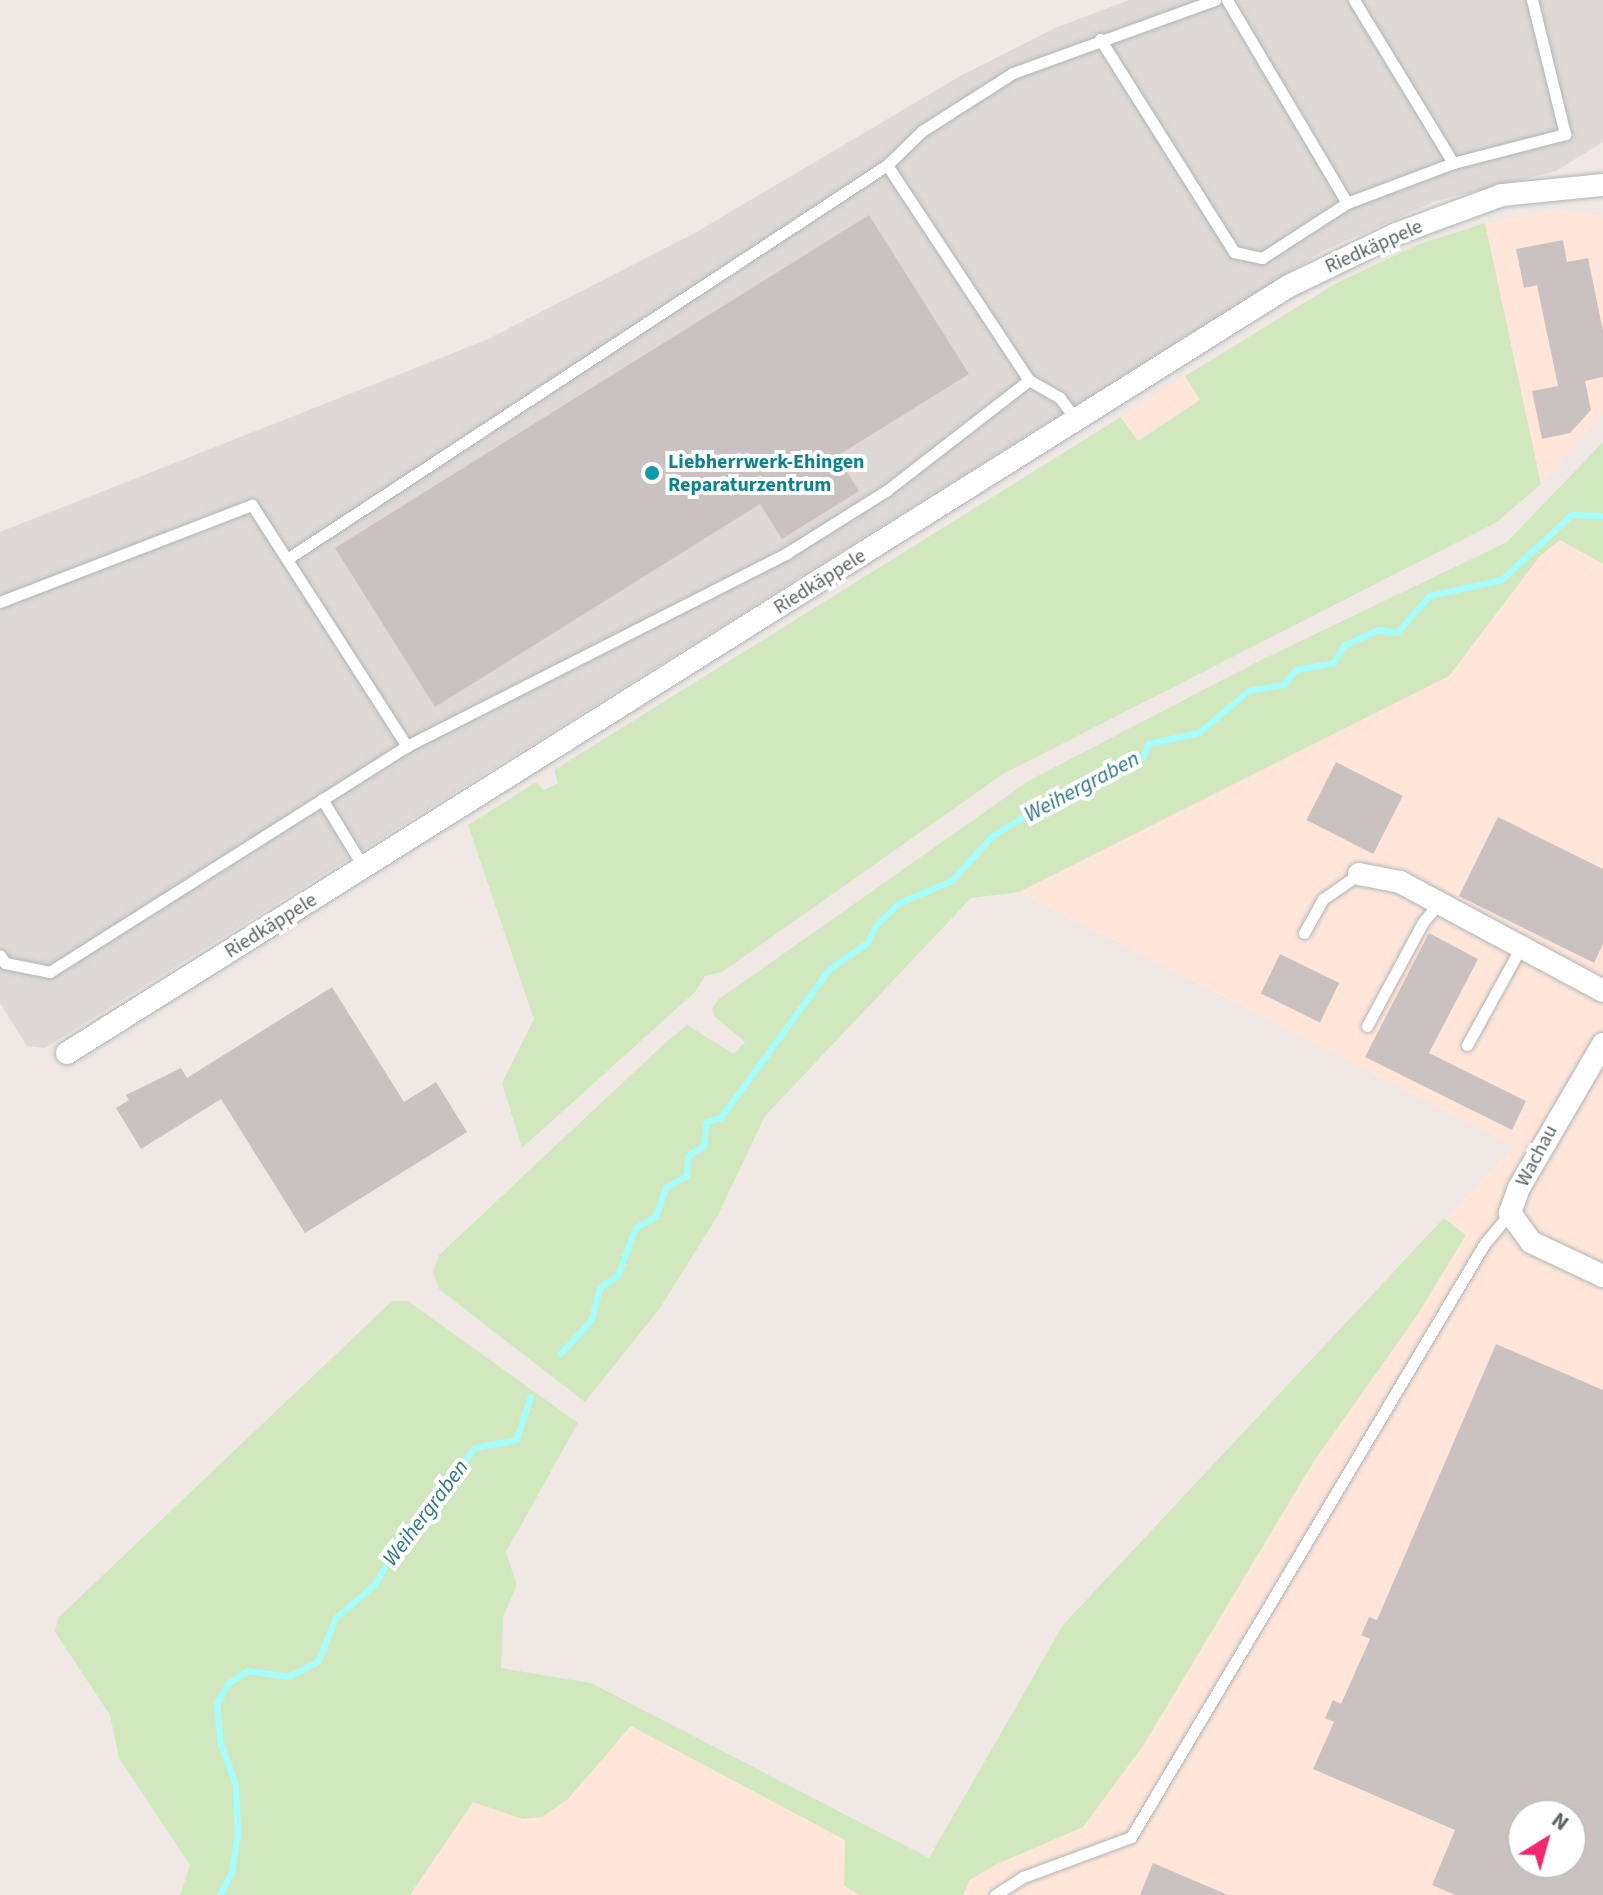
<!DOCTYPE html>
<html>
<head>
<meta charset="utf-8">
<style>
	body { margin:0 }
	#map { position:relative; width:1603px; height:1895px; overflow:hidden; background:#efe8e4; font-family:"Source Sans 3",sans-serif }
	div>[style] { position:absolute }
	.commercial>* { inset:0; background:#ffe6d9; transform-origin:0 0 }
	.industrial>* { inset:0; background:#ded9d6 }
	.green>* { inset:0; background:#d1e8bf }
	.stream>* { height:6px; margin:-3px; padding:0 3px; transform-origin:3px; border-radius:3px; background:#a4feff }
	.building>* { inset:0; background:#cac2c1; transform-origin:0 0 }
	.roads { filter:drop-shadow(0 0 2px #b0b6b7) drop-shadow(0 0 2px #b0b6b7) }
	.service>* { height:11px; margin:-5.5px; padding:0 5.5px; transform-origin:5.5px; border-radius:5.5px; background:#fff }
	.minor>* { height:22px; margin:-11px; padding:0 11px; transform-origin:11px; border-radius:11px; background:#fff }
	.dots>* { width:22px; height:22px; translate:-50% -50%; box-sizing:border-box; border:4px solid #fff; border-radius:50% }
	span { translate:-50% -50%; white-space:nowrap; text-align:center; line-height:1.15; -webkit-text-stroke:8px #fff; paint-order:stroke }
	.street-label { font-size:20px; color:#5c6465 }
	.culture-label { font-size:20px; color:#0d838f; font-weight:700 }
	.left { translate:0 -50%; text-align:left }
	.water-label { font-size:22px; color:#2d7980; font-style:italic }
	.north { position:absolute; left:1507px; top:1799px; width:80px; height:80px; box-sizing:border-box; background:#fff; border:2px solid #bec1c1; border-radius:50%; rotate:37deg; font-size:22px; font-weight:700; line-height:32px; text-align:center; color:#5c6465 }
	.north::after { content:''; display:block; margin:auto; width:28px; height:36px; background:#f3266e; clip-path:polygon(50% 0,100% 100%,50% 72%,0 100%) }
</style>
</head>
<body>
<div id="map">
	<div class="commercial">
		<div style="clip-path:polygon(1556px 209px,1603px 216px,1603px 412px,1541px 484px,1485px 223px)"></div>
		<div style="left:1185px;top:376px;width:28px;height:76px;rotate:58deg"></div>
		<div style="clip-path:polygon(evenodd,1560px 540px,1603px 564px,1603px 1895px,908px 1895px,1063px 1625px,1514px 1146px,1019px 892px,1449px 676px,1540px 556px,1560px 540px,1523px 1815px,1571px 1815px,1571px 1863px,1523px 1863px,1523px 1815px)"></div>
		<div style="clip-path:polygon(631px 1726px,845px 1840px,844px 1886px,860px 1895px,410px 1895px,473px 1802px,522px 1819px,568px 1799px)"></div>
	</div>
	<div class="industrial">
		<div style="clip-path:polygon(1129px 0,1603px 0,1603px 142px,1556px 171px,1436px 201px,1323px 251px,45px 1048px,27px 1046px,0 1003px,0 532px,486px 340px,693px 234px,962px 75px,1055px 28px)"></div>
	</div>
	<div class="green">
		<div style="clip-path:polygon(1485px 223px,1541px 484px,1497px 522px,1003px 774px,722px 972px,705px 976px,695px 992px,522px 1148px,502px 1083px,534px 1019px,468px 825px,536px 782px,544px 790px,558px 783px,554px 770px,1121px 417px,1138px 441px,1200px 400px,1185px 376px,1335px 284px,1417px 245px)"></div>
		<div style="clip-path:polygon(1603px 442px,1603px 564px,1560px 540px,1540px 556px,1449px 676px,1019px 892px,971px 898px,765px 1116px,717px 1217px,660px 1308px,585px 1402px,439px 1289px,433px 1272px,439px 1255px,665px 1043px,687px 1025px,734px 1054px,745px 1042px,715px 1017px,712px 1009px,719px 999px,1030px 780px,1261px 660px,1507px 542px)"></div>
		<div style="clip-path:polygon(1444px 1218px,1466px 1235px,1416px 1317px,1314px 1461px,1143px 1746px,1083px 1827px,995px 1865px,970px 1880px,963px 1895px,860px 1895px,844px 1886px,845px 1840px,631px 1726px,568px 1799px,542px 1817px,522px 1819px,473px 1802px,410px 1895px,180px 1895px,190px 1865px,119px 1758px,110px 1715px,55px 1632px,58px 1618px,392px 1301px,408px 1301px,578px 1423px,506px 1552px,517px 1585px,503px 1617px,501px 1668px,591px 1683px,929px 1858px,1063px 1625px)"></div>
	</div>
	<div class="stream">
		<div style="left:561px;top:1354px;width:46px;rotate:-47.6deg"></div>
		<div style="left:592px;top:1320px;width:33px;rotate:-76deg"></div>
		<div style="left:600px;top:1288px;width:22px;rotate:-34deg"></div>
		<div style="left:618px;top:1276px;width:51px;rotate:-69.4deg"></div>
		<div style="left:636px;top:1228px;width:23px;rotate:-29deg"></div>
		<div style="left:656px;top:1217px;width:31px;rotate:-71deg"></div>
		<div style="left:666px;top:1188px;width:24px;rotate:-30deg"></div>
		<div style="left:687px;top:1176px;width:20px;rotate:-87deg"></div>
		<div style="left:688px;top:1156px;width:19px;rotate:-32deg"></div>
		<div style="left:704px;top:1146px;width:24px;rotate:-83deg"></div>
		<div style="left:707px;top:1122px;width:15px;rotate:-16deg"></div>
		<div style="left:721px;top:1118px;width:185px;rotate:-53.8deg"></div>
		<div style="left:830px;top:969px;width:46px;rotate:-34.4deg"></div>
		<div style="left:868px;top:943px;width:19px;rotate:-65deg"></div>
		<div style="left:876px;top:926px;width:33px;rotate:-44deg"></div>
		<div style="left:900px;top:903px;width:56px;rotate:-22.9deg"></div>
		<div style="left:952px;top:881px;width:61px;rotate:-47.7deg"></div>
		<div style="left:993px;top:836px;width:89px;rotate:-31.2deg"></div>
		<div style="left:1069px;top:790px;width:52px;rotate:-19.1deg"></div>
		<div style="left:1118px;top:773px;width:13px;rotate:-67deg"></div>
		<div style="left:1123px;top:761px;width:21px;rotate:-11deg"></div>
		<div style="left:1144px;top:757px;width:14px;rotate:-69deg"></div>
		<div style="left:1149px;top:744px;width:51px;rotate:-12.4deg"></div>
		<div style="left:1199px;top:733px;width:65px;rotate:-40deg"></div>
		<div style="left:1249px;top:691px;width:36px;rotate:-10deg"></div>
		<div style="left:1284px;top:685px;width:19px;rotate:-51deg"></div>
		<div style="left:1296px;top:670px;width:39px;rotate:-10deg"></div>
		<div style="left:1334px;top:663px;width:20px;rotate:-60deg"></div>
		<div style="left:1344px;top:646px;width:38px;rotate:-25deg"></div>
		<div style="left:1378px;top:630px;width:19px;rotate:9deg"></div>
		<div style="left:1397px;top:633px;width:50px;rotate:-48.3deg"></div>
		<div style="left:1430px;top:596px;width:74px;rotate:-12.5deg"></div>
		<div style="left:1502px;top:580px;width:96px;rotate:-42.9deg"></div>
		<div style="left:1572px;top:515px;width:31px;rotate:2deg"></div>
		<div style="left:220px;top:1895px;width:25px;rotate:-61deg"></div>
		<div style="left:232px;top:1873px;width:39px;rotate:-81deg"></div>
		<div style="left:238px;top:1834px;width:49px;rotate:-92.3deg"></div>
		<div style="left:236px;top:1785px;width:44px;rotate:-110.1deg"></div>
		<div style="left:221px;top:1744px;width:39px;rotate:-96deg"></div>
		<div style="left:217px;top:1705px;width:24px;rotate:-62deg"></div>
		<div style="left:228px;top:1684px;width:24px;rotate:-33deg"></div>
		<div style="left:248px;top:1671px;width:41px;rotate:8.3deg"></div>
		<div style="left:289px;top:1677px;width:34px;rotate:-28deg"></div>
		<div style="left:319px;top:1661px;width:46px;rotate:-68.4deg"></div>
		<div style="left:336px;top:1618px;width:51px;rotate:-40.2deg"></div>
		<div style="left:375px;top:1585px;width:34px;rotate:-60deg"></div>
		<div style="left:392px;top:1555px;width:35px;rotate:-43deg"></div>
		<div style="left:418px;top:1531px;width:36px;rotate:-63deg"></div>
		<div style="left:434px;top:1499px;width:65px;rotate:-51.2deg"></div>
		<div style="left:475px;top:1448px;width:43px;rotate:-10.8deg"></div>
		<div style="left:517px;top:1440px;width:45px;rotate:-72deg"></div>
	</div>
	<div class="building">
		<div style="clip-path:polygon(869px 215px,969px 374px,837px 456px,859px 491px,782px 539px,760px 504px,435px 707px,335px 548px)"></div>
		<div style="clip-path:polygon(1563px 240px,1567px 262px,1588px 258px,1603px 331px,1603px 377px,1585px 381px,1591px 410px,1570px 433px,1542px 439px,1532px 391px,1558px 386px,1537px 285px,1524px 288px,1516px 249px)"></div>
		<div style="left:1336px;top:762px;width:75px;height:65px;rotate:27deg"></div>
		<div style="clip-path:polygon(1498px 817px,1603px 869px,1603px 944px,1594px 963px,1459px 896px)"></div>
		<div style="clip-path:polygon(1429px 933px,1478px 959px,1429px 1053px,1526px 1101px,1512px 1130px,1365px 1057px)"></div>
		<div style="left:1280px;top:954px;width:66px;height:44px;rotate:26deg"></div>
		<div style="clip-path:polygon(332px 987px,404px 1102px,436px 1082px,467px 1132px,305px 1233px,221px 1099px,141px 1149px,116px 1108px,129px 1100px,126px 1095px,181px 1068px,187px 1078px)"></div>
		<div style="clip-path:polygon(evenodd,1496px 1344px,1603px 1390px,1603px 1895px,1455px 1895px,1432px 1885px,1455px 1830px,1313px 1769px,1334px 1722px,1325px 1718px,1333px 1700px,1341px 1704px,1370px 1639px,1361px 1635px,1369px 1617px,1377px 1620px,1496px 1344px,1523px 1815px,1571px 1815px,1571px 1863px,1523px 1863px,1523px 1815px)"></div>
		<div style="clip-path:polygon(1153px 1863px,1228px 1895px,1140px 1895px)"></div>
	</div>
	<div class="roads">
		<div class="service">
			<div style="left:1227px;top:0;width:236px;rotate:59.4deg"></div>
			<div style="left:1354px;top:0;width:191px;rotate:58.7deg"></div>
			<div style="left:1100px;top:39px;width:252px;rotate:57.8deg"></div>
			<div style="left:1234px;top:252px;width:29px;rotate:12deg"></div>
			<div style="left:1262px;top:258px;width:101px;rotate:-32.9deg"></div>
			<div style="left:1347px;top:203px;width:113px;rotate:-20.7deg"></div>
			<div style="left:1453px;top:163px;width:116px;rotate:-14.5deg"></div>
			<div style="left:1565px;top:134px;width:138px;rotate:-103.8deg"></div>
			<div style="left:887px;top:165px;width:49px;rotate:-44.2deg"></div>
			<div style="left:922px;top:131px;width:108px;rotate:-32.5deg"></div>
			<div style="left:1013px;top:73px;width:215px;rotate:-19.9deg"></div>
			<div style="left:287px;top:559px;width:718px;rotate:-33.29deg"></div>
			<div style="left:887px;top:165px;width:258px;rotate:56.6deg"></div>
			<div style="left:0;top:602px;width:270px;rotate:-21.1deg"></div>
			<div style="left:252px;top:505px;width:287px;rotate:57.3deg"></div>
			<div style="left:407px;top:746px;width:423px;rotate:147.7deg"></div>
			<div style="left:50px;top:972px;width:46px;rotate:-168.7deg"></div>
			<div style="left:5px;top:963px;width:9px;rotate:-122deg"></div>
			<div style="left:407px;top:746px;width:426px;rotate:-26.9deg"></div>
			<div style="left:787px;top:553px;width:117px;rotate:-32.1deg"></div>
			<div style="left:886px;top:491px;width:181px;rotate:-37.8deg"></div>
			<div style="left:1029px;top:380px;width:36px;rotate:30deg"></div>
			<div style="left:1060px;top:398px;width:27px;rotate:54deg"></div>
			<div style="left:322px;top:799px;width:81px;rotate:58.7deg"></div>
			<div style="left:1304px;top:933px;width:39px;rotate:-61deg"></div>
			<div style="left:1323px;top:899px;width:44px;rotate:-34.8deg"></div>
			<div style="left:1367px;top:1026px;width:118px;rotate:-61.7deg"></div>
			<div style="left:1423px;top:922px;width:25px;rotate:-50deg"></div>
			<div style="left:1467px;top:1045px;width:112px;rotate:-61.1deg"></div>
			<div style="left:995px;top:1895px;width:33px;rotate:-33deg"></div>
			<div style="left:1023px;top:1877px;width:115px;rotate:-20.3deg"></div>
			<div style="left:1131px;top:1837px;width:691px;rotate:-59.21deg"></div>
			<div style="left:1485px;top:1243px;width:39px;rotate:-50deg"></div>
		</div>
		<div class="minor">
			<div style="left:1359px;top:874px;width:42px;rotate:11deg"></div>
			<div style="left:1400px;top:882px;width:230px;rotate:28.2deg"></div>
			<div style="left:1603px;top:1044px;width:167px;rotate:120.3deg"></div>
			<div style="left:1519px;top:1188px;width:27px;rotate:110deg"></div>
			<div style="left:1510px;top:1213px;width:36px;rotate:54deg"></div>
			<div style="left:1531px;top:1242px;width:80px;rotate:25.3deg"></div>
			<div style="left:67px;top:1053px;width:1441px;rotate:-32.12deg"></div>
			<div style="left:1287px;top:287px;width:121px;rotate:-25.9deg"></div>
			<div style="left:1396px;top:234px;width:113px;rotate:-20.2deg"></div>
			<div style="left:1502px;top:195px;width:101px;rotate:-5.7deg"></div>
		</div>
	</div>
	<div class="dots">
		<div style="left:652px;top:473px;background:#0f9aa8"></div>
	</div>
	<div class="street-label">
		<span style="left:1374px;top:247px;rotate:-24deg">Riedkäppele</span>
		<span style="left:820px;top:582px;rotate:-32deg">Riedkäppele</span>
		<span style="left:271px;top:926px;rotate:-32deg">Riedkäppele</span>
		<span style="left:1537px;top:1156px;rotate:-62deg">Wachau</span>
	</div>
	<div class="culture-label">
		<span class="left" style="left:668px;top:474px">Liebherrwerk-Ehingen<br>Reparaturzentrum</span>
	</div>
	<div class="water-label">
		<span style="left:1082px;top:787px;rotate:-28deg">Weihergraben</span>
		<span style="left:426px;top:1513px;rotate:-53deg">Weihergraben</span>
	</div>
	<div class="north">N</div>
</div>
</body>
</html>
